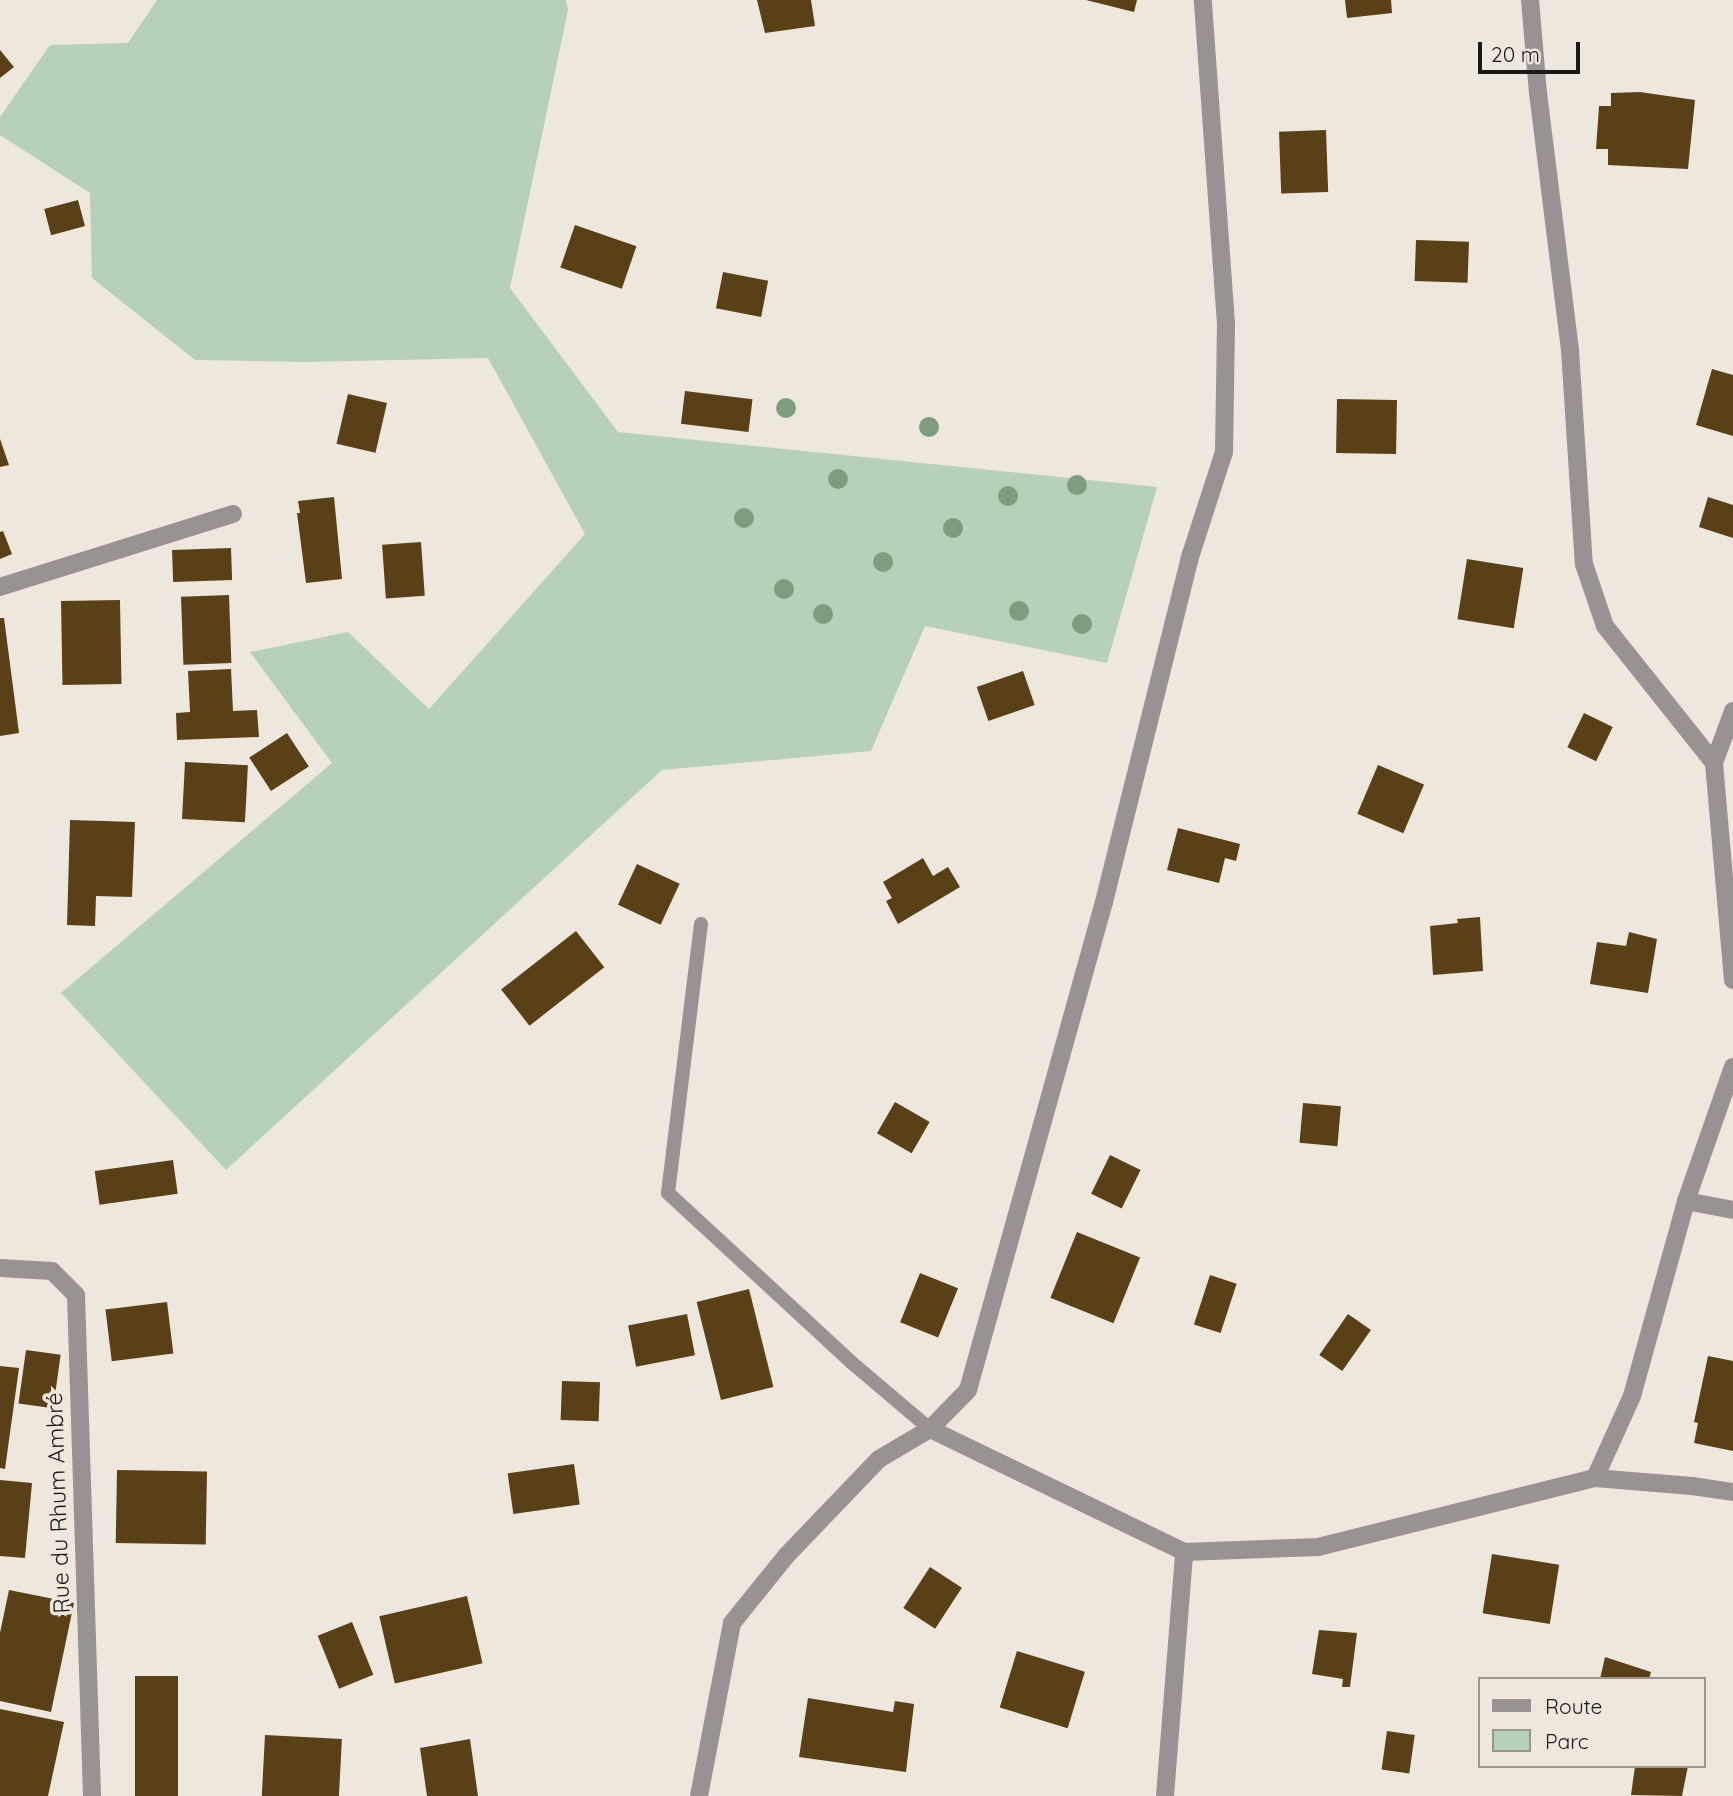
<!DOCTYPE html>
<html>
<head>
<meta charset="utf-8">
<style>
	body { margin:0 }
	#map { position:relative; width:1733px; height:1796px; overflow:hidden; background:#eee7dd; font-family:Quicksand,sans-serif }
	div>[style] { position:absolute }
	.green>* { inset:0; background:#b7d0ba }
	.building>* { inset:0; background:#594016; transform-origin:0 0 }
	.lane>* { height:14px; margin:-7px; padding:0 7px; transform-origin:7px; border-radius:7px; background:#989290 }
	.street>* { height:18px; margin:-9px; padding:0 9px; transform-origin:9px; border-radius:9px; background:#989290 }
	.trees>* { width:20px; height:20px; margin:-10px; border-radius:50%; background:#7e9c7e }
	span { translate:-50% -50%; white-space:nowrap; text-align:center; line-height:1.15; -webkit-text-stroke:7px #eee7dd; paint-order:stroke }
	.street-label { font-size:23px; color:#1b1915 }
	.legend { position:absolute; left:1478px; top:1677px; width:228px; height:91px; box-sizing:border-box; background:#eee7dd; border:2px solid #9a958d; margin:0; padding:9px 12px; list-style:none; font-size:21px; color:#1b1915 }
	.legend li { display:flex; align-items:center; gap:14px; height:35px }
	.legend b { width:35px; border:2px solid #9a958d }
	.scale { position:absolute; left:1478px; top:42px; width:102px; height:32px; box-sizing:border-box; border:4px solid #1b1915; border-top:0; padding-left:9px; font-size:21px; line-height:24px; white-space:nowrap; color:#1b1915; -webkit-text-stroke:5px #eee7dd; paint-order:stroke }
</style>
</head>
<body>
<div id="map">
	<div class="green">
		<div style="clip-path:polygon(157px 0,566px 0,568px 10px,510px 288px,618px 432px,1157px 487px,1107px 663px,925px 626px,871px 751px,662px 770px,226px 1170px,61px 993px,332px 763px,250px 652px,348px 632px,429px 709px,585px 534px,488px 358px,305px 362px,195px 360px,92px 278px,90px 193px,0 135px,0 117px,50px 45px,128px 43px)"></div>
	</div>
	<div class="building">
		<div style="clip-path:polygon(757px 0,811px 0,815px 26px,765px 33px)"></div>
		<div style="clip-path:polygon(1086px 0,1137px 0,1134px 12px)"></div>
		<div style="clip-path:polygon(1345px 0,1391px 0,1392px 13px,1347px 18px)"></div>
		<div style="clip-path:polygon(0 50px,14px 67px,0 78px)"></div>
		<div style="clip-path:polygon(1640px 92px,1695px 100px,1688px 169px,1608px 165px,1608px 149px,1596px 149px,1599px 106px,1611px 106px,1611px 93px)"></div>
		<div style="left:1326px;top:130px;width:62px;height:47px;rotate:88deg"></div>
		<div style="left:78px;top:200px;width:27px;height:35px;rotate:75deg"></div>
		<div style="left:575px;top:225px;width:65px;height:45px;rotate:19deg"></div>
		<div style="left:1416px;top:240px;width:53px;height:41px;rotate:2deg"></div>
		<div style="left:723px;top:272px;width:46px;height:37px;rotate:11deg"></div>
		<div style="clip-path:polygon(1712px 369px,1733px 375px,1733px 436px,1696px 425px)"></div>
		<div style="left:685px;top:391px;width:68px;height:33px;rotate:7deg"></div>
		<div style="left:348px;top:394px;width:40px;height:51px;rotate:13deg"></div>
		<div style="left:1337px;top:399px;width:60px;height:54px;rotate:1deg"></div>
		<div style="clip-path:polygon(0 439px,9px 465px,0 467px)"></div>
		<div style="clip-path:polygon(334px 497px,342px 579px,306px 583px,297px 513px,300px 513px,298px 501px)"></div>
		<div style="clip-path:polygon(1708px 497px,1733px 505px,1733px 538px,1699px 527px)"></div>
		<div style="clip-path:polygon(3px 531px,12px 554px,0 559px,0 532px)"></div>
		<div style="left:421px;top:542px;width:54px;height:39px;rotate:86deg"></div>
		<div style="left:231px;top:548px;width:32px;height:59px;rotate:88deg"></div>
		<div style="left:1467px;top:559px;width:57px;height:61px;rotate:9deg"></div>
		<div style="left:229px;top:595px;width:68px;height:48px;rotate:88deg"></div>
		<div style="left:120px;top:600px;width:84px;height:59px;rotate:89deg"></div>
		<div style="clip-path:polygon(0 618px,4px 618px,19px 733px,0 736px)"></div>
		<div style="clip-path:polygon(231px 669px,233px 711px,257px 710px,259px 737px,177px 740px,176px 713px,190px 712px,188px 671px)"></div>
		<div style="left:1023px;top:671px;width:36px;height:49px;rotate:71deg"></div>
		<div style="left:1584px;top:713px;width:32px;height:38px;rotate:26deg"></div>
		<div style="left:287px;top:733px;width:40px;height:45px;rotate:57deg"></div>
		<div style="left:185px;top:762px;width:63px;height:57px;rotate:3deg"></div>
		<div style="left:1378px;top:765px;width:50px;height:53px;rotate:23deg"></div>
		<div style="clip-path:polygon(70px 820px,135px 822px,132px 897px,96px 896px,95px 926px,67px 925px)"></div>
		<div style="clip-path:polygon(1178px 828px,1240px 844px,1236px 861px,1225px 858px,1219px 883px,1167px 870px)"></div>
		<div style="clip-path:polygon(923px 858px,933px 876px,948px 867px,960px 887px,898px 924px,886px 901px,892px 898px,883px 882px)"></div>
		<div style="left:637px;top:864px;width:47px;height:45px;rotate:25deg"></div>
		<div style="clip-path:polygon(1480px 917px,1483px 971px,1433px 975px,1430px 926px,1458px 923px,1457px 919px)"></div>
		<div style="left:576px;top:931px;width:46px;height:95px;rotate:52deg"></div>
		<div style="clip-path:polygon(1629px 932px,1657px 939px,1648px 993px,1590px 984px,1597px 942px,1626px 946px)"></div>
		<div style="left:895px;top:1102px;width:40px;height:36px;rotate:30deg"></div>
		<div style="left:1303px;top:1103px;width:38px;height:40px;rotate:5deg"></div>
		<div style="left:1110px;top:1155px;width:34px;height:43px;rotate:26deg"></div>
		<div style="left:173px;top:1160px;width:34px;height:79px;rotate:82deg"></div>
		<div style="left:1077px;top:1232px;width:68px;height:71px;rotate:22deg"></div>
		<div style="left:920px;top:1273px;width:41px;height:53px;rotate:22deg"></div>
		<div style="left:1210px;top:1275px;width:28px;height:52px;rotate:18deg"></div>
		<div style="left:749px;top:1289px;width:101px;height:54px;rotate:76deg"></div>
		<div style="left:167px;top:1302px;width:52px;height:62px;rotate:83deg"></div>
		<div style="left:687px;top:1314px;width:42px;height:60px;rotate:79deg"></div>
		<div style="left:1348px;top:1314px;width:28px;height:50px;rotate:35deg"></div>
		<div style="left:26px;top:1350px;width:35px;height:54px;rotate:8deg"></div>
		<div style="clip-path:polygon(1708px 1356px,1733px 1361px,1733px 1451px,1694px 1443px,1698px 1423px,1694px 1422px)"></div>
		<div style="clip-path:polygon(0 1366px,19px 1368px,5px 1469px,0 1468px)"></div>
		<div style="left:562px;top:1381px;width:38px;height:39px;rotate:2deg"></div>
		<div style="left:574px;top:1464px;width:41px;height:67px;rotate:82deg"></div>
		<div style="left:117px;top:1470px;width:90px;height:73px;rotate:1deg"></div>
		<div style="clip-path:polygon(0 1480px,32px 1483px,25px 1558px,0 1556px)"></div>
		<div style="left:1492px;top:1554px;width:68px;height:60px;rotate:9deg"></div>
		<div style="left:930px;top:1567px;width:38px;height:49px;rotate:33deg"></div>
		<div style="clip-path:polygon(9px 1590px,74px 1603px,51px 1712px,0 1701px,0 1633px)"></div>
		<div style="left:467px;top:1596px;width:69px;height:90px;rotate:77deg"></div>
		<div style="left:352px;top:1622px;width:57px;height:37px;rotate:68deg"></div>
		<div style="clip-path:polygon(1319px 1630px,1357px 1633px,1350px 1687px,1342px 1687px,1343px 1679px,1312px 1674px)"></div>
		<div style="left:1017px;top:1651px;width:71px;height:59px;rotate:17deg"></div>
		<div style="clip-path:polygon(1605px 1657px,1651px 1672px,1649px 1679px,1600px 1679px)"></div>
		<div style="left:178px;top:1676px;width:120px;height:43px;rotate:90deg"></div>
		<div style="clip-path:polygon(808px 1698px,893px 1712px,895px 1701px,914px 1704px,906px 1772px,799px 1757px)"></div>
		<div style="clip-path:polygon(0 1709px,64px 1722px,48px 1796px,0 1796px)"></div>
		<div style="left:1387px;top:1731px;width:28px;height:39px;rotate:8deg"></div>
		<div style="left:265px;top:1735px;width:77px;height:61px;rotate:3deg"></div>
		<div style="clip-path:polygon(470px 1739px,478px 1796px,427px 1796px,420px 1748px)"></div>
		<div style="clip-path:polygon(1635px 1766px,1688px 1766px,1682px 1796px,1631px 1795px)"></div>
	</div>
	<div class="lane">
		<div style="left:701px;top:924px;width:271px;rotate:97deg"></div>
		<div style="left:668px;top:1193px;width:249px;rotate:42.7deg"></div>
		<div style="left:851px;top:1362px;width:104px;rotate:40.3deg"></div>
	</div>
	<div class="street">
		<div style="left:1530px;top:0;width:93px;rotate:85.1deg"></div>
		<div style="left:1538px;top:93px;width:259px;rotate:82.9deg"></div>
		<div style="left:1570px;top:350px;width:214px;rotate:86.3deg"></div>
		<div style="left:1584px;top:564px;width:65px;rotate:71.3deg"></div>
		<div style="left:1605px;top:626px;width:175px;rotate:51.5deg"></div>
		<div style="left:0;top:587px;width:244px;rotate:-17.4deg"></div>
		<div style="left:1733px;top:711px;width:55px;rotate:110.1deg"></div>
		<div style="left:1714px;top:763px;width:218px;rotate:85deg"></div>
		<div style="left:1686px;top:1201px;width:48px;rotate:10.8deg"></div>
		<div style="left:0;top:1268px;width:52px;rotate:3.3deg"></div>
		<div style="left:52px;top:1271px;width:34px;rotate:45deg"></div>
		<div style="left:76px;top:1295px;width:501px;rotate:88.17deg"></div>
		<div style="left:930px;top:1429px;width:54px;rotate:-45.7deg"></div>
		<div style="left:968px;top:1390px;width:507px;rotate:-74.43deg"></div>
		<div style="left:1104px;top:902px;width:359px;rotate:-76deg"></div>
		<div style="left:1191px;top:554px;width:107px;rotate:-72.1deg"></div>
		<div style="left:1224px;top:452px;width:128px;rotate:-89.1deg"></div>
		<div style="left:1226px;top:324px;width:325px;rotate:-94.1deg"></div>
		<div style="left:1595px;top:1478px;width:90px;rotate:-65.7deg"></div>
		<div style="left:1632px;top:1396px;width:202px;rotate:-74.5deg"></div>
		<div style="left:1686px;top:1201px;width:142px;rotate:-70.7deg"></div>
		<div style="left:699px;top:1796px;width:176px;rotate:-79.2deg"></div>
		<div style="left:732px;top:1623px;width:86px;rotate:-51.1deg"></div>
		<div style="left:786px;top:1556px;width:134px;rotate:-46.2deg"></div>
		<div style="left:879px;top:1459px;width:59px;rotate:-30.5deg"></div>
		<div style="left:930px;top:1429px;width:282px;rotate:25.8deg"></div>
		<div style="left:1184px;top:1552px;width:134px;rotate:-2.1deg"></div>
		<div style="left:1318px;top:1547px;width:285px;rotate:-14deg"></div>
		<div style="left:1595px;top:1478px;width:97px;rotate:4.7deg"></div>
		<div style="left:1692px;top:1486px;width:41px;rotate:8.3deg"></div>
		<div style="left:1165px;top:1796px;width:245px;rotate:-85.5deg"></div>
	</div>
	<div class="trees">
		<div style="left:786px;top:408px"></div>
		<div style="left:929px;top:427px"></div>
		<div style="left:838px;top:479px"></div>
		<div style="left:1077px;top:485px"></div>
		<div style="left:1008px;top:496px"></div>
		<div style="left:744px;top:518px"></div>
		<div style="left:953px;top:528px"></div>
		<div style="left:883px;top:562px"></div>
		<div style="left:784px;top:589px"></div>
		<div style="left:1019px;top:611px"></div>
		<div style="left:823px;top:614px"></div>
		<div style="left:1082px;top:624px"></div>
	</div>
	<div class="street-label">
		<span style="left:58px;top:1503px;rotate:-92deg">Rue du Rhum Ambré</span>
	</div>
	<ul class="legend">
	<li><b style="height:9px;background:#989290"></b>Route</li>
	<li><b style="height:19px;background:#b7d0ba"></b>Parc</li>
	</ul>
	<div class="scale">20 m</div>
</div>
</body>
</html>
